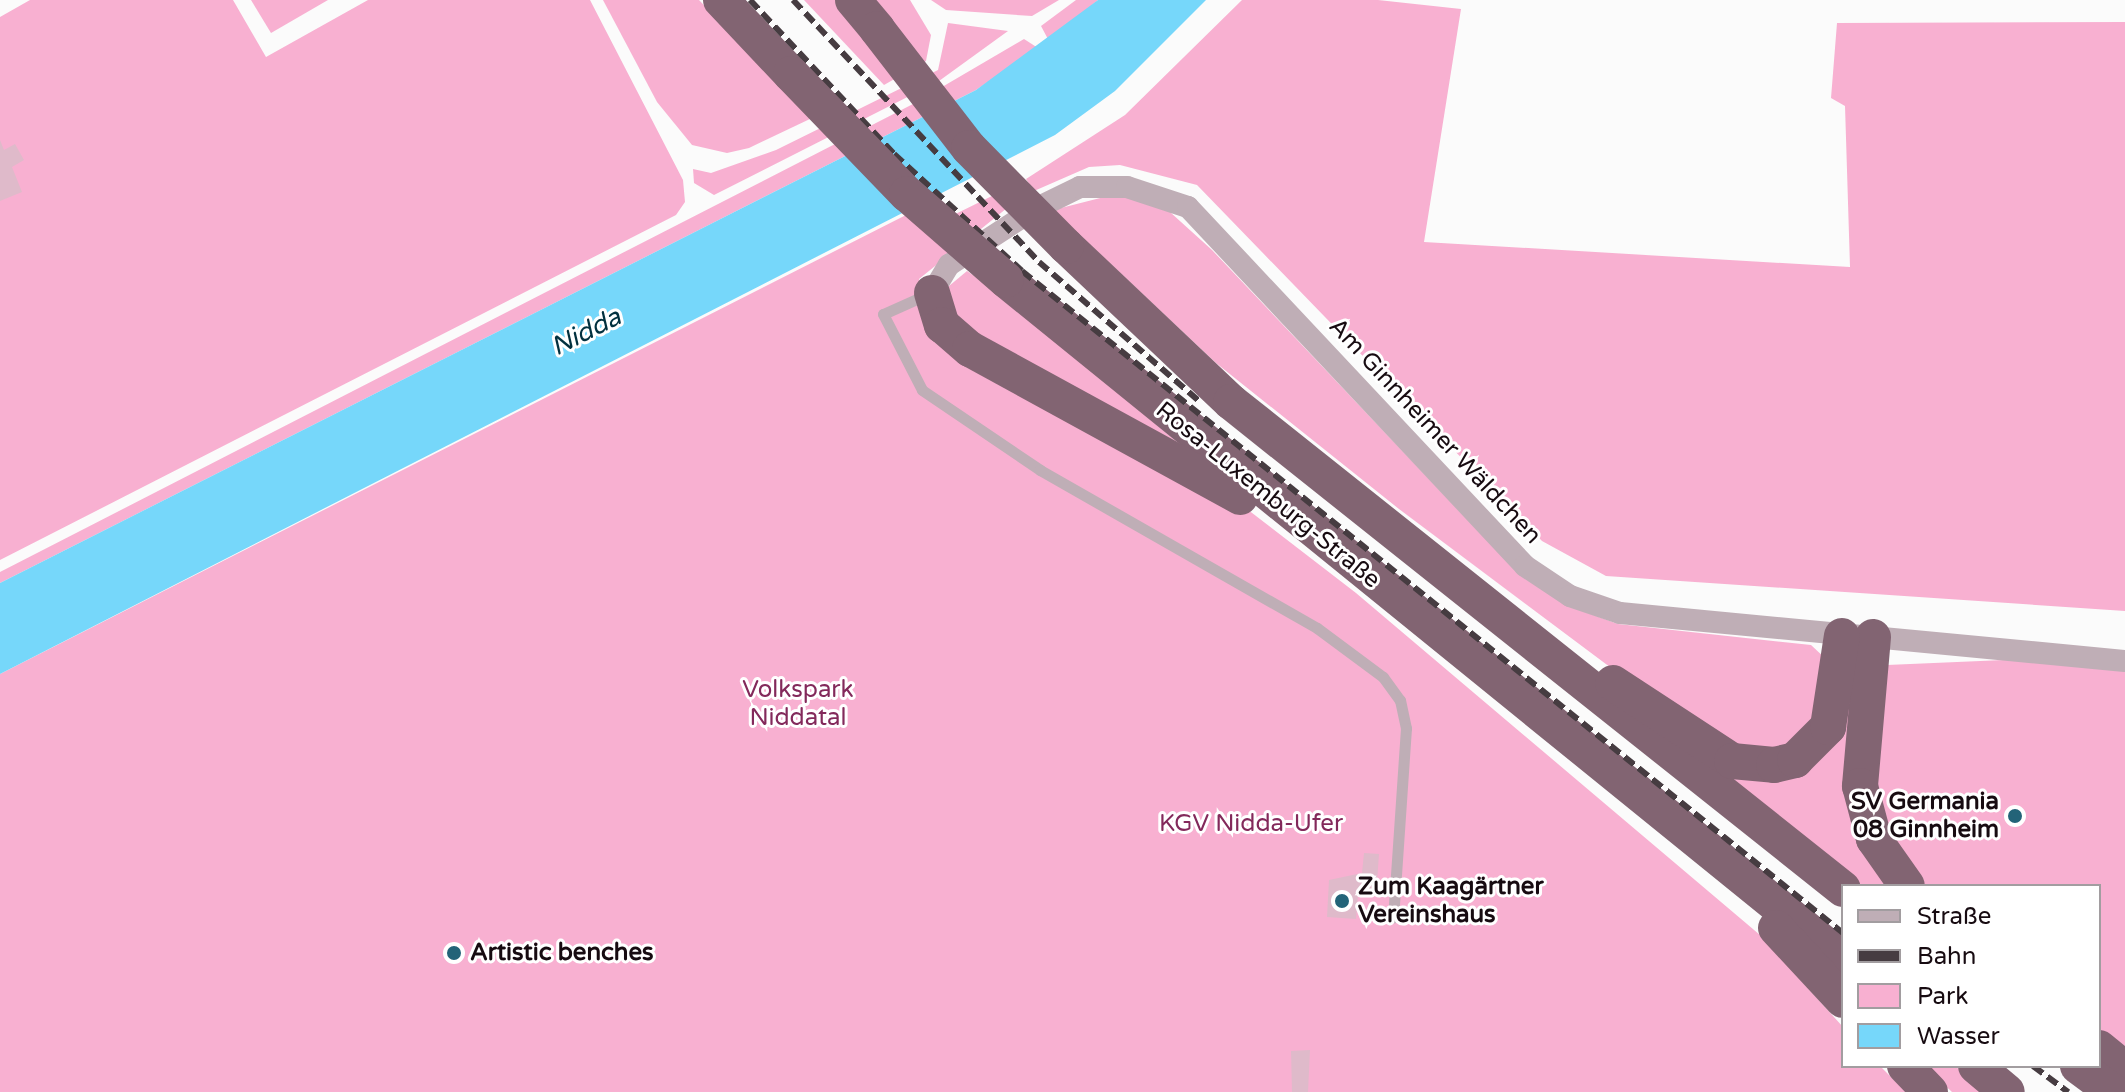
<!DOCTYPE html>
<html>
<head>
<meta charset="utf-8">
<style>
	body { margin:0 }
	#map { position:relative; width:2125px; height:1092px; overflow:hidden; background:#fbfbfb; font-family:"Varela Round",sans-serif }
	div>[style] { position:absolute }
	.green>* { inset:0; background:#f8b0d1 }
	.water>* { inset:0; background:#76d7fa }
	.building>* { inset:0; background:#dfbaca }
	.service>* { height:11px; margin:-5.5px; padding:0 5.5px; transform-origin:5.5px; border-radius:5.5px; background:#bfaeb6 }
	.minor>* { height:22px; margin:-11px; padding:0 11px; transform-origin:11px; border-radius:11px; background:#bfaeb6 }
	.trunk>* { height:36px; margin:-18px; padding:0 18px; transform-origin:18px; border-radius:18px; background:#826472 }
	.rail>* { height:6px; margin-top:-3px; transform-origin:0; background:repeating-linear-gradient(90deg,#463c41 0 12px,transparent 0 18px) }
	.trunk-bridge>* { height:36px; margin:-18px; padding:0 18px; transform-origin:18px; border-radius:18px; background:#826472 }
	.dots>* { width:22px; height:22px; translate:-50% -50%; box-sizing:border-box; border:4px solid #fff; border-radius:50% }
	span { translate:-50% -50%; white-space:nowrap; text-align:center; line-height:1.15; -webkit-text-stroke:6px #fff; paint-order:stroke }
	.street-label { font-size:24px; color:#170b11 }
	.park-label { font-size:24px; color:#83295b }
	.poi-label { font-size:24px; color:#170b11; font-weight:700 }
	.right { translate:-100% -50%; text-align:right }
	.left { translate:0 -50%; text-align:left }
	.water-label { font-size:26px; color:#02313f; font-style:italic }
	.legend { position:absolute; left:1841px; top:884px; width:260px; height:184px; box-sizing:border-box; background:#fff; border:2px solid #a29da0; margin:0; padding:10px 14px; list-style:none; font-size:24px; color:#170b11 }
	.legend li { display:flex; align-items:center; gap:16px; height:40px }
	.legend b { width:40px; border:2px solid #a29da0 }
</style>
</head>
<body>
<div id="map">
	<div class="green">
		<div style="clip-path:polygon(30px 0,233px 0,266px 57px,368px 0,590px 0,683px 180px,685px 202px,676px 215px,0 560px,0 17px)"></div>
		<div style="clip-path:polygon(251px 0,328px 0,271px 33px)"></div>
		<div style="clip-path:polygon(603px 0,699px 0,812px 118px,749px 148px,727px 153px,692px 145px,657px 102px)"></div>
		<div style="clip-path:polygon(804px 0,910px 0,931px 35px,926px 61px,884px 85px)"></div>
		<div style="clip-path:polygon(931px 0,1059px 0,1032px 16px,946px 10px)"></div>
		<div style="clip-path:polygon(1076px 0,1098px 0,1049px 41px,1041px 26px)"></div>
		<div style="clip-path:polygon(1242px 0,1378px 0,1461px 9px,1424px 242px,1850px 267px,1845px 106px,1831px 98px,1837px 23px,2125px 22px,2125px 611px,1606px 576px,1542px 541px,1197px 185px,1120px 165px,1089px 167px,1034px 191px,1026px 179px,1125px 115px)"></div>
		<div style="clip-path:polygon(948px 23px,1008px 31px,939px 81px,714px 195px,694px 183px,693px 169px,711px 173px,776px 150px,938px 70px)"></div>
		<div style="clip-path:polygon(1024px 39px,1038px 48px,976px 90px,0 583px,0 572px,913px 104px)"></div>
		<div style="clip-path:polygon(1116px 194px,1160px 203px,1212px 250px,1518px 573px,1566px 605px,1618px 624px,1811px 645px,1826px 659px,1809px 739px,1754px 758px,1666px 709px,1399px 509px,1216px 363px,1053px 210px)"></div>
		<div style="clip-path:polygon(994px 195px,1007px 208px,919px 279px,925px 313px,1243px 506px,1356px 593px,1760px 935px,1843px 1027px,1843px 1066px,1880px 1066px,1906px 1092px,0 1092px,0 674px,908px 214px,923px 230px)"></div>
		<div style="clip-path:polygon(967px 271px,1000px 294px,1194px 456px,952px 328px,943px 291px)"></div>
		<div style="clip-path:polygon(2027px 659px,2125px 668px,2125px 1061px,2099px 1039px,2099px 886px,1919px 886px,1871px 811px,1887px 665px)"></div>
		<div style="clip-path:polygon(1858px 692px,1900px 886px,1863px 886px,1636px 713px,1753px 773px)"></div>
		<div style="clip-path:polygon(1924px 1066px,1955px 1066px,1987px 1092px,1952px 1092px)"></div>
	</div>
	<div class="water">
		<div style="clip-path:polygon(1098px 0,1206px 0,1115px 91px,1055px 135px,0 674px,0 583px,976px 90px)"></div>
	</div>
	<div class="building">
		<div style="clip-path:polygon(0 140px,4px 150px,15px 144px,24px 160px,12px 167px,22px 192px,0 201px)"></div>
		<div style="clip-path:polygon(1364px 853px,1379px 854px,1376px 896px,1358px 895px,1356px 919px,1327px 917px,1329px 880px,1362px 873px)"></div>
		<div style="clip-path:polygon(1310px 1050px,1308px 1092px,1292px 1092px,1291px 1051px)"></div>
	</div>
	<div class="service">
		<div style="left:928px;top:294px;width:49px;rotate:156deg"></div>
		<div style="left:883px;top:314px;width:85px;rotate:62.8deg"></div>
		<div style="left:922px;top:390px;width:143px;rotate:34.1deg"></div>
		<div style="left:1040px;top:470px;width:319px;rotate:29.7deg"></div>
		<div style="left:1317px;top:628px;width:82px;rotate:36.6deg"></div>
		<div style="left:1383px;top:677px;width:29px;rotate:54deg"></div>
		<div style="left:1400px;top:700px;width:29px;rotate:78deg"></div>
		<div style="left:1406px;top:728px;width:190px;rotate:93.9deg"></div>
	</div>
	<div class="minor">
		<div style="left:932px;top:293px;width:33px;rotate:-59deg"></div>
		<div style="left:949px;top:265px;width:100px;rotate:-33.2deg"></div>
		<div style="left:1033px;top:210px;width:52px;rotate:-26.1deg"></div>
		<div style="left:1080px;top:187px;width:47px"></div>
		<div style="left:1127px;top:187px;width:64px;rotate:18.2deg"></div>
		<div style="left:1188px;top:207px;width:492px;rotate:46.8deg"></div>
		<div style="left:1525px;top:566px;width:54px;rotate:33.7deg"></div>
		<div style="left:1570px;top:596px;width:53px;rotate:18.8deg"></div>
		<div style="left:1620px;top:613px;width:507px;rotate:5.43deg"></div>
	</div>
	<div class="trunk">
		<div style="left:721px;top:0;width:102px;rotate:46.6deg"></div>
		<div style="left:853px;top:0;width:38px;rotate:50deg"></div>
		<div style="left:1066px;top:246px;width:227px;rotate:43.4deg"></div>
		<div style="left:1231px;top:402px;width:782px;rotate:38.51deg"></div>
		<div style="left:1006px;top:280px;width:1078px;rotate:39.05deg"></div>
		<div style="left:932px;top:293px;width:34px;rotate:73deg"></div>
		<div style="left:942px;top:325px;width:37px;rotate:41deg"></div>
		<div style="left:970px;top:349px;width:308px;rotate:28.7deg"></div>
		<div style="left:1873px;top:637px;width:150px;rotate:95deg"></div>
		<div style="left:1860px;top:786px;width:55px;rotate:75.2deg"></div>
		<div style="left:1874px;top:839px;width:57px;rotate:54.9deg"></div>
		<div style="left:1613px;top:683px;width:142px;rotate:33.2deg"></div>
		<div style="left:1732px;top:761px;width:42px;rotate:5.4deg"></div>
		<div style="left:1774px;top:765px;width:22px;rotate:-13deg"></div>
		<div style="left:1795px;top:760px;width:47px;rotate:-45deg"></div>
		<div style="left:1828px;top:727px;width:92px;rotate:-81.3deg"></div>
		<div style="left:1776px;top:928px;width:98px;rotate:47.1deg"></div>
		<div style="left:2099px;top:1048px;width:33px;rotate:39deg"></div>
		<div style="left:1905px;top:1066px;width:36px;rotate:46deg"></div>
		<div style="left:1976px;top:1066px;width:40px;rotate:40deg"></div>
		<div style="left:2078px;top:1066px;width:44px;rotate:36.6deg"></div>
	</div>
	<div class="rail">
		<div style="left:750px;top:0;width:211px;rotate:46.9deg"></div>
		<div style="left:894px;top:154px;width:173px;rotate:42.4deg"></div>
		<div style="left:1022px;top:271px;width:1055px;rotate:38.88deg"></div>
		<div style="left:793px;top:0;width:359px;rotate:46.8deg"></div>
		<div style="left:1039px;top:262px;width:212px;rotate:41deg"></div>
		<div style="left:2033px;top:1066px;width:44px;rotate:36.6deg"></div>
	</div>
	<div class="trunk-bridge">
		<div style="left:877px;top:29px;width:150px;rotate:52.3deg"></div>
		<div style="left:969px;top:148px;width:138px;rotate:45.3deg"></div>
		<div style="left:791px;top:74px;width:167px;rotate:46deg"></div>
		<div style="left:907px;top:194px;width:131px;rotate:41deg"></div>
	</div>
	<div class="dots">
		<div style="left:2015px;top:816px;background:#236378"></div>
		<div style="left:1342px;top:901px;background:#236378"></div>
		<div style="left:454px;top:953px;background:#236378"></div>
	</div>
	<div class="street-label">
		<span style="left:1435px;top:431px;rotate:47deg">Am Ginnheimer Wäldchen</span>
		<span style="left:1268px;top:495px;rotate:39deg">Rosa-Luxemburg-Straße</span>
	</div>
	<div class="park-label">
		<span style="left:798px;top:704px">Volkspark<br>Niddatal</span>
		<span style="left:1251px;top:824px">KGV Nidda-Ufer</span>
	</div>
	<div class="poi-label">
		<span class="right" style="left:1999px;top:816px">SV Germania<br>08 Ginnheim</span>
		<span class="left" style="left:1358px;top:901px">Zum Kaagärtner<br>Vereinshaus</span>
		<span class="left" style="left:470px;top:953px">Artistic benches</span>
	</div>
	<div class="water-label">
		<span style="left:586px;top:332px;rotate:-27deg">Nidda</span>
	</div>
	<ul class="legend">
	<li><b style="height:10px;background:#bfaeb6"></b>Straße</li>
	<li><b style="height:10px;background:#463c41"></b>Bahn</li>
	<li><b style="height:22px;background:#f8b0d1"></b>Park</li>
	<li><b style="height:22px;background:#76d7fa"></b>Wasser</li>
	</ul>
</div>
</body>
</html>
